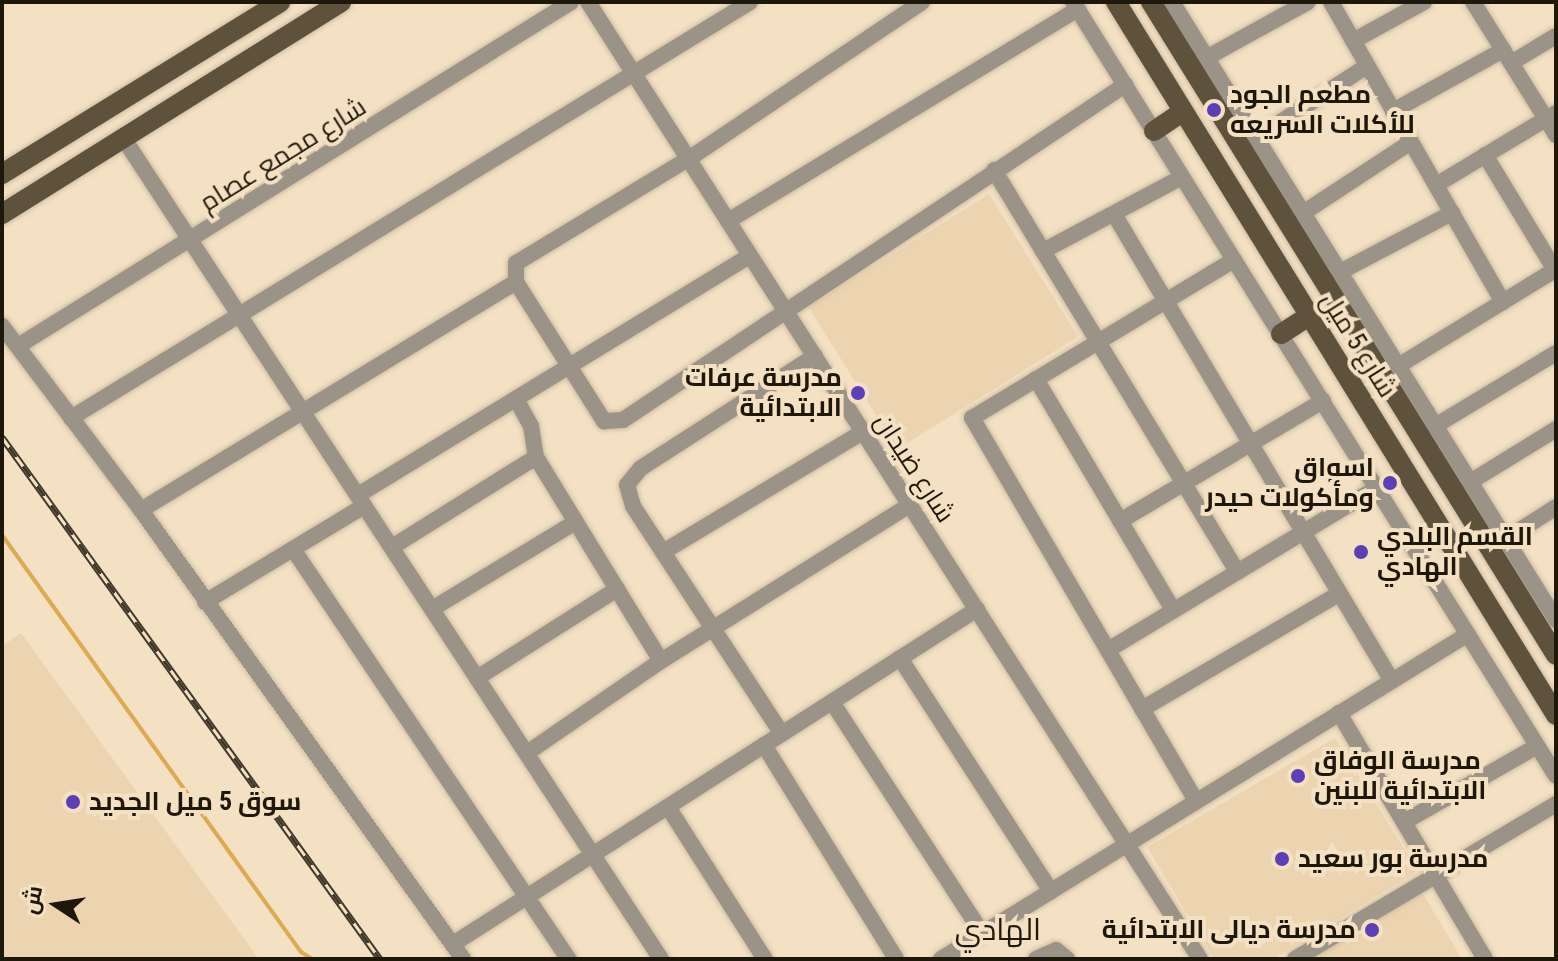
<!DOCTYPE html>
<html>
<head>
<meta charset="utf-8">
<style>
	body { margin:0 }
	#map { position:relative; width:1558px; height:961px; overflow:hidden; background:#f4e0c3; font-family:"Roboto Condensed",Cairo,sans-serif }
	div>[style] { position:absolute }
	.built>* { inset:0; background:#ecd4b1; transform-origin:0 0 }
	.stream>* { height:4px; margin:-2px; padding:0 2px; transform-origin:2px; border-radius:2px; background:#ddaa51 }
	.roads { filter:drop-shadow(0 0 2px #cdbca2) drop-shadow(0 0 2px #cdbca2) }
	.minor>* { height:16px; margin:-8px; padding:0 8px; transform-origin:8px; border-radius:8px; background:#9b9387 }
	.major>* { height:20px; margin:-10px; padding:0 10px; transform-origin:10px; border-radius:10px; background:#5f523c }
	.rail>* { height:7px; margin-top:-3.5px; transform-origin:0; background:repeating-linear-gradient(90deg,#f4e0c3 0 12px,#40382a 0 24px); box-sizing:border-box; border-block:2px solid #40382a }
	.dots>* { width:22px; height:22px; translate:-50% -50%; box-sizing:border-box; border:4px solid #f4e0c3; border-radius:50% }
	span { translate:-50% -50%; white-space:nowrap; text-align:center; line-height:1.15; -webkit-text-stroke:8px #f4e0c3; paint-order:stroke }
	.poi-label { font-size:26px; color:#1d170c; font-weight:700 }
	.left { translate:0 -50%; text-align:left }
	.right { translate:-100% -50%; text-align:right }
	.street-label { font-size:26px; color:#1d170c }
	.quarter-label { font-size:30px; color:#1d170c }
	.frame { position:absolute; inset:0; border:4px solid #1d170c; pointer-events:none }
	.north { position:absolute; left:16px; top:865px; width:80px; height:80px; -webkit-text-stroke:6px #f4e0c3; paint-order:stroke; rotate:282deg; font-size:22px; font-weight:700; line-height:32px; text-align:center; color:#1d170c }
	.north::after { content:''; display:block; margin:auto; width:28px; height:36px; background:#1d170c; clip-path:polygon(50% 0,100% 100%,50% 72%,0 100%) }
</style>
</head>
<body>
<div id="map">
	<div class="built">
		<div style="left:989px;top:194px;width:168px;height:213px;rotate:58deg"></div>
		<div style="clip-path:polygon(21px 633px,259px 959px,2px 959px,2px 646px)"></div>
		<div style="clip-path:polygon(1335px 738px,1418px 871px,1273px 959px,1214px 959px,1147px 847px)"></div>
		<div style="clip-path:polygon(1422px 892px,1462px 959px,1311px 959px)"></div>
	</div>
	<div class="stream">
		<div style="left:2px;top:535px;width:513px;rotate:54.36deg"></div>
		<div style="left:301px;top:952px;width:13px;rotate:32deg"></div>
	</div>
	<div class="roads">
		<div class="minor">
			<div style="left:588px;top:2px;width:1136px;rotate:57.4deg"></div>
			<div style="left:922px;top:2px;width:282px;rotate:146.1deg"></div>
			<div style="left:688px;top:159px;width:201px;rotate:148.8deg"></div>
			<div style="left:516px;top:263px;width:19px;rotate:90deg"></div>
			<div style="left:516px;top:282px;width:165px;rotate:57.7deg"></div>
			<div style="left:604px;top:421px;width:19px;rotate:-3deg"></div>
			<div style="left:623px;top:420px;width:604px;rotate:-33.72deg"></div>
			<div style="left:1073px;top:2px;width:912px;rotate:58.03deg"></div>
			<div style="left:1172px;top:2px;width:728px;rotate:58.14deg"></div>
			<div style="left:1331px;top:2px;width:346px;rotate:60.2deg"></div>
			<div style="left:1473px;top:2px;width:157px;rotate:58deg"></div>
			<div style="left:1353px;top:41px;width:81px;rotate:-28.8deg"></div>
			<div style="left:1206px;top:58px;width:116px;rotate:-28.8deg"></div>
			<div style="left:1511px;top:63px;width:52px;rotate:-31deg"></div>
			<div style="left:1393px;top:111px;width:126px;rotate:-29deg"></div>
			<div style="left:1256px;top:138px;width:132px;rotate:-33deg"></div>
			<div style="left:124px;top:139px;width:980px;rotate:56.78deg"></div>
			<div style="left:1485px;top:155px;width:135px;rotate:58.7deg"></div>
			<div style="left:994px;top:170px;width:470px;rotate:58.8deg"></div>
			<div style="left:1436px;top:185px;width:140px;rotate:-31deg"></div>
			<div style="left:1303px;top:213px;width:129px;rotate:-33.3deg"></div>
			<div style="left:1114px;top:214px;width:543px;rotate:59.24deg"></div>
			<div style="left:728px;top:221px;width:409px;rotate:-31.2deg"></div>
			<div style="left:1043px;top:251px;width:157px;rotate:-28deg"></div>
			<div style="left:1340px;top:272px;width:127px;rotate:-27.8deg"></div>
			<div style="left:2px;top:326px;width:231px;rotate:52.9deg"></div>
			<div style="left:141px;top:510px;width:553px;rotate:54.35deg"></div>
			<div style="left:18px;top:346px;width:651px;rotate:-31.88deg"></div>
			<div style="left:1398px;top:366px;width:185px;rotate:-31.5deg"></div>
			<div style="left:1036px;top:379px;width:269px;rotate:59.3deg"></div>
			<div style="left:516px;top:399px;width:31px;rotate:61deg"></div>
			<div style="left:531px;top:426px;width:31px;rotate:81deg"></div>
			<div style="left:536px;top:457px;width:239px;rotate:58.5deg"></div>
			<div style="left:71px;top:418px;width:796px;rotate:-31.49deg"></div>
			<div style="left:1435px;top:426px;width:141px;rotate:-31.1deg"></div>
			<div style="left:1470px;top:482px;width:101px;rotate:-31.6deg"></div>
			<div style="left:358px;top:495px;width:459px;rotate:-31.4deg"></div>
			<div style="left:141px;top:510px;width:439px;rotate:-31.3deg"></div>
			<div style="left:1120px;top:521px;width:236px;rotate:-30.6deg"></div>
			<div style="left:1506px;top:539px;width:59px;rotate:-32.6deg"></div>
			<div style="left:392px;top:547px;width:170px;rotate:-32deg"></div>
			<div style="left:293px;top:549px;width:494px;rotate:56.1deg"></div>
			<div style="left:663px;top:552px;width:233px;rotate:-31deg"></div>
			<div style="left:205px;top:602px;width:186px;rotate:-31.1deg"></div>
			<div style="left:432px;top:609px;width:166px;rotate:-31.2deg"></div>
			<div style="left:1108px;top:650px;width:314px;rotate:-31.1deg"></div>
			<div style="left:900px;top:658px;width:278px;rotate:57.1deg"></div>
			<div style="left:477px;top:678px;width:166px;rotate:-32.4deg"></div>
			<div style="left:832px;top:702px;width:275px;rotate:57deg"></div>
			<div style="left:1142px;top:709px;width:228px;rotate:-30.3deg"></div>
			<div style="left:1339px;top:713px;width:286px;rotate:59.3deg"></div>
			<div style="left:782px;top:734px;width:272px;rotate:-123.2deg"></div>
			<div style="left:633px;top:506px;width:22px;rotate:-106deg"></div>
			<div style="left:627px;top:485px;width:22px;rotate:-51deg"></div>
			<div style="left:641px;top:468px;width:207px;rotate:-32.8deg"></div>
			<div style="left:764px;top:745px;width:251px;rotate:58.3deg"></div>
			<div style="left:527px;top:753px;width:163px;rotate:-34.5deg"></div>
			<div style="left:661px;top:661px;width:294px;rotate:-32.1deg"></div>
			<div style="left:1196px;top:801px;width:444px;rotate:-120.3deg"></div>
			<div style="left:972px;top:418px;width:306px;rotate:-31.1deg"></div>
			<div style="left:668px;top:807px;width:180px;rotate:57.5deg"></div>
			<div style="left:1404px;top:822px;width:153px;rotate:-29.7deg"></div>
			<div style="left:453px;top:944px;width:622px;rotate:-32.59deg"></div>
			<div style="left:941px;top:959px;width:619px;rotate:-31.66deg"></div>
			<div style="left:1036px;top:959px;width:22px;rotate:-24deg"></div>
			<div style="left:1056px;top:950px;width:14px;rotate:39deg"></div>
			<div style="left:1295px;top:959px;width:304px;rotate:-30.7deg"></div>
		</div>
		<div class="major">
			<div style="left:1116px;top:2px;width:838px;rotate:58.32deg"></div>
			<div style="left:1151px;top:2px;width:768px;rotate:58.19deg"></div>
			<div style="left:1154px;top:131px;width:34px;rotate:-34deg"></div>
			<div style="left:2px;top:174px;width:327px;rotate:-31.7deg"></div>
			<div style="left:2px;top:214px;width:400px;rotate:-32deg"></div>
			<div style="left:1281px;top:334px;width:33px;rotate:-33deg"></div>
		</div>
	</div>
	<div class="rail">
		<div style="left:2px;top:437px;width:644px;rotate:54.09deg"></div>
	</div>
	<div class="dots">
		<div style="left:1214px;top:110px;background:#5c3eb6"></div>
		<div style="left:858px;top:393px;background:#5c3eb6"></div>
		<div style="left:1390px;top:483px;background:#5c3eb6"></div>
		<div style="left:1361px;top:552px;background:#5c3eb6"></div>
		<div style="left:1298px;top:776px;background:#5c3eb6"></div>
		<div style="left:73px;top:802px;background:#5c3eb6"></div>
		<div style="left:1282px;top:859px;background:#5c3eb6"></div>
		<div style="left:1372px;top:930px;background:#5c3eb6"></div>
	</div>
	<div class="poi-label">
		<span class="left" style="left:1230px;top:110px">مطعم الجود<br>للأكلات السريعه</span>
		<span class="right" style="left:842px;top:393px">مدرسة عرفات<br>الابتدائية</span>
		<span class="right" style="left:1374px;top:483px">اسواق<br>ومأكولات حيدر</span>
		<span class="left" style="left:1377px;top:552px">القسم البلدي<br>الهادي</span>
		<span class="left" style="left:1314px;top:776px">مدرسة الوفاق<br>الابتدائية للبنين</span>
		<span class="left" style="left:89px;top:802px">سوق 5 ميل الجديد</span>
		<span class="left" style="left:1298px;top:859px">مدرسة بور سعيد</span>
		<span class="right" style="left:1356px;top:930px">مدرسة ديالى الابتدائية</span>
	</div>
	<div class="street-label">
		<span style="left:283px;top:155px;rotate:-32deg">شارع مجمع عصام</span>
		<span style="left:1358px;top:345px;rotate:58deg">شارع 5 ميل</span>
		<span style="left:914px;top:468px;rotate:57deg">شارع ضيدان</span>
	</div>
	<div class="quarter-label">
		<span style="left:998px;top:930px">الهادي</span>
	</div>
	<div class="frame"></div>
	<div class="north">ش</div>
</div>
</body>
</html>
